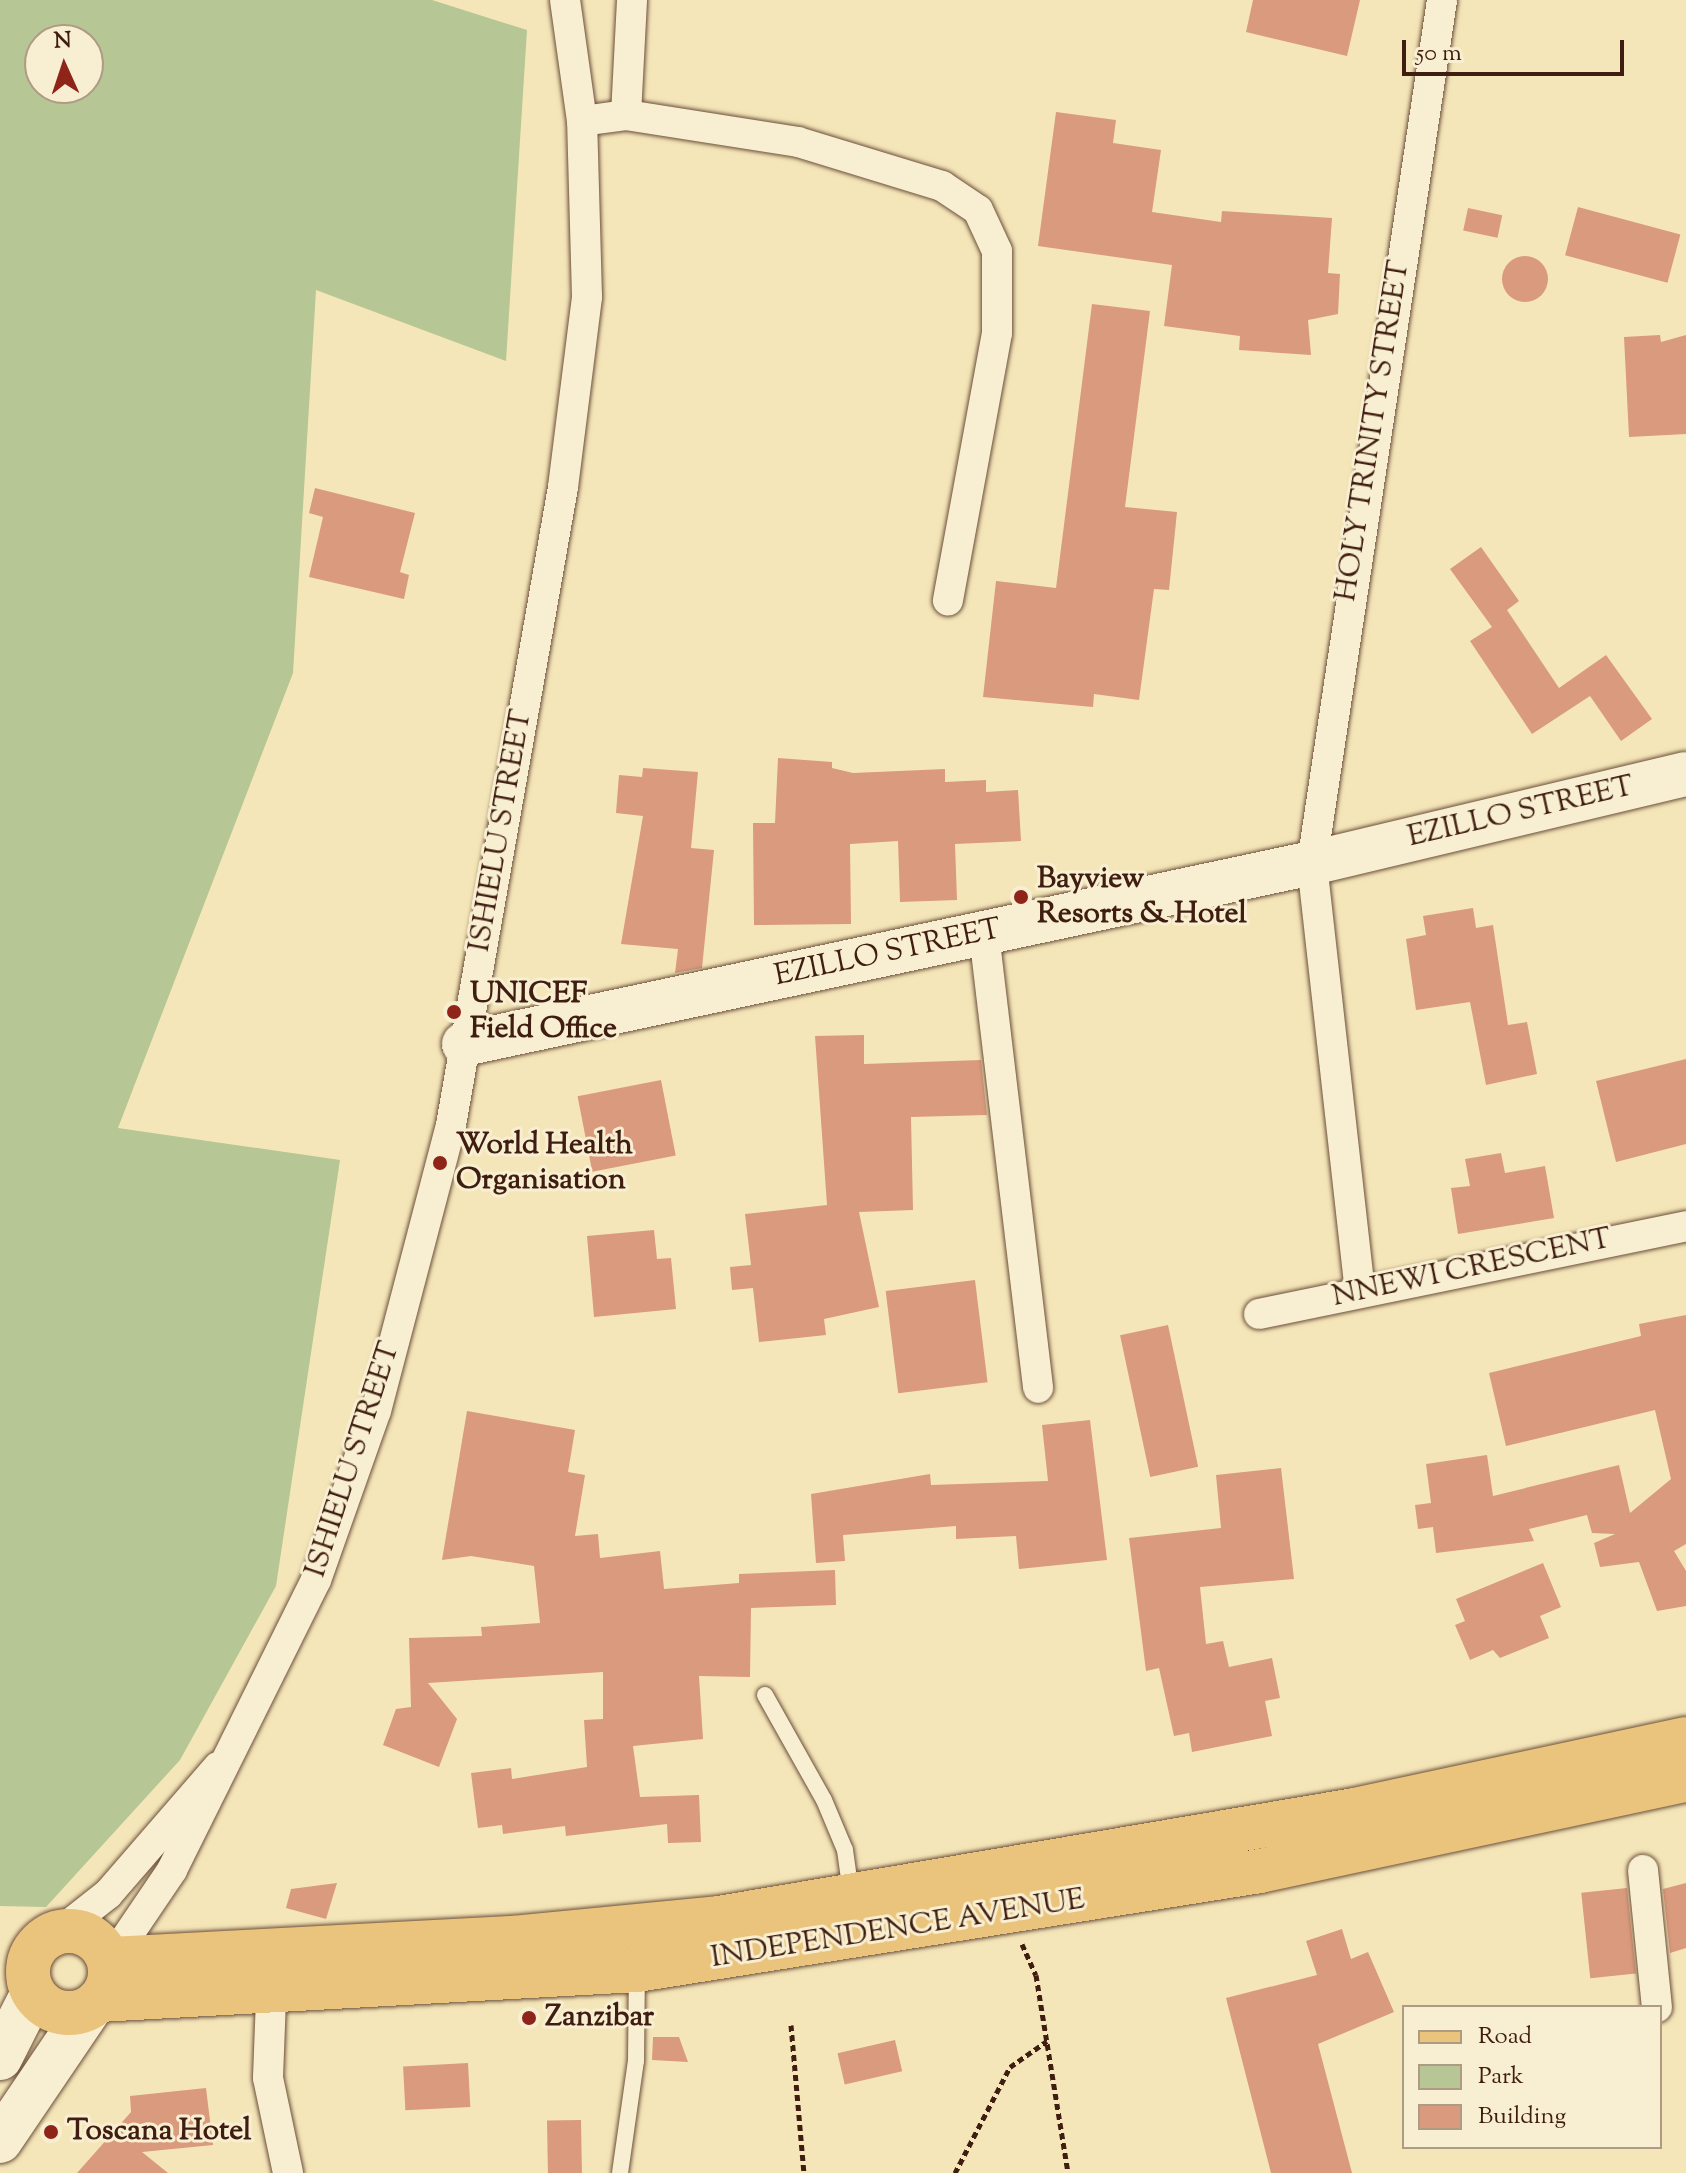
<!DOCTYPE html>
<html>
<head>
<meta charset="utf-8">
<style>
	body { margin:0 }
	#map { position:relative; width:1686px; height:2173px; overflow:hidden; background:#f5e6b9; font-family:"Sorts Mill Goudy",serif }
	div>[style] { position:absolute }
	.green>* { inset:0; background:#b6c694 }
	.building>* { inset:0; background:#da9a7d; transform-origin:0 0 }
	.round { border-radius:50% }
	.path>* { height:5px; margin-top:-2.5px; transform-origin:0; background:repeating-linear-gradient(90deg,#3f1d10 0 6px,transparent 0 10px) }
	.roads { filter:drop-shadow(0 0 2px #6c4f3a) drop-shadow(0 0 2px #6c4f3a) }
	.lane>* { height:16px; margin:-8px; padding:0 8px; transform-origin:8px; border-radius:8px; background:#f8efd2 }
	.street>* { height:30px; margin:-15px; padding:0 15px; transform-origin:15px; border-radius:15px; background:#f8efd2 }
	.secondary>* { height:44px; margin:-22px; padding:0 22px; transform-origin:22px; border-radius:22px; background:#f8efd2 }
	.primary>* { height:44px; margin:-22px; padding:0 22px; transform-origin:22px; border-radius:22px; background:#eac37c }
	.primary>.ring { margin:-22px; padding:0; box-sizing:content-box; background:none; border:44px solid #eac37c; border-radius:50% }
	.dots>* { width:22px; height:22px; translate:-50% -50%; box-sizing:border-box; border:4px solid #f8efd2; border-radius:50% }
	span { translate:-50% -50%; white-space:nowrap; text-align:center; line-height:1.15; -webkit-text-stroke:6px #f8efd2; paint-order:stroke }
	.street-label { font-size:30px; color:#3f1d10 }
	.poi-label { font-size:30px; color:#3f1d10; font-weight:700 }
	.left { translate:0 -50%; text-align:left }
	.legend { position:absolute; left:1402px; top:2005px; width:260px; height:144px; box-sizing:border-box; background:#f8efd2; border:2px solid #ae9b84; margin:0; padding:10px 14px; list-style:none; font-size:24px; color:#3f1d10 }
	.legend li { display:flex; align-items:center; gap:16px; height:40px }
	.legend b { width:40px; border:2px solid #ae9b84 }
	.north { position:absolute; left:24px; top:24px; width:80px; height:80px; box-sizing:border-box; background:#f8efd2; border:2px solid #ae9b84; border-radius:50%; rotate:357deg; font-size:22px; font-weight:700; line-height:32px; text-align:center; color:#3f1d10 }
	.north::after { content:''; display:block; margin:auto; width:28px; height:36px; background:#8f2418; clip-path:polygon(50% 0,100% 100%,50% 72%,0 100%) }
	.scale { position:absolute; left:1402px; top:40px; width:222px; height:36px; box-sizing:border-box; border:4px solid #3f1d10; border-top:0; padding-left:10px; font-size:24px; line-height:28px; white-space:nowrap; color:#3f1d10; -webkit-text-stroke:6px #f8efd2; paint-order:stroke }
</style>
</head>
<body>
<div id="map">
	<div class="green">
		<div style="clip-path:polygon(evenodd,0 0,432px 0,527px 30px,506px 361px,316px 290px,293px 673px,118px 1128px,340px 1160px,276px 1586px,180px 1760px,46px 1907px,0 1906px,0 0,40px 40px,88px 40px,88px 88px,40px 88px,40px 40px)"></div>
	</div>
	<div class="building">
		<div style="clip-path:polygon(1253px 0,1360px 0,1347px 56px,1246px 32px)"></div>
		<div style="clip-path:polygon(1056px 112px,1116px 120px,1113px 143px,1161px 150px,1152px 212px,1221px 222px,1222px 211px,1332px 218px,1328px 273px,1340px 274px,1338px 314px,1308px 320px,1311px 355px,1239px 350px,1240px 336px,1164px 326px,1172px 265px,1038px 246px)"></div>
		<div style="left:1578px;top:207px;width:106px;height:50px;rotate:15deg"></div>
		<div style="left:1468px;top:208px;width:35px;height:23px;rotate:12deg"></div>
		<div class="round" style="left:1502px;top:256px;width:46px;height:46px"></div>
		<div style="clip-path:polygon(1092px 304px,1150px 311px,1125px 507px,1177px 512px,1169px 590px,1154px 589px,1139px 700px,1094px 694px,1093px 707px,983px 697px,996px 581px,1056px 588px)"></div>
		<div style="clip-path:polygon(1660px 335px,1661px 342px,1686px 335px,1686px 434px,1629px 437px,1624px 337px)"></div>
		<div style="clip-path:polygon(315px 488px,415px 513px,400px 572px,409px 575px,404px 599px,309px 577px,323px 517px,309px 513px)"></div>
		<div style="clip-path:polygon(1481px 547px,1519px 601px,1507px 610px,1559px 688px,1606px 655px,1652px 719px,1621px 741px,1590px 696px,1532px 734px,1470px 641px,1492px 627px,1450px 569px)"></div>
		<div style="clip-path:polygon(778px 758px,832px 762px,832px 768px,853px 773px,945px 769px,945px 782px,986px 780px,986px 792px,1018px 790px,1021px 841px,955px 844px,957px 900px,900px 902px,898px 841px,850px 844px,851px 924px,754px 925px,753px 823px,775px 823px)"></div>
		<div style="clip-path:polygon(643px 768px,698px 772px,691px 848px,714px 850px,702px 968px,675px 973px,678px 949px,621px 944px,643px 816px,616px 813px,619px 775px,642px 777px)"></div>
		<div style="clip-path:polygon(1473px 908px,1476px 928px,1493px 925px,1508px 1025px,1527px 1022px,1537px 1074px,1486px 1085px,1470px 1002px,1416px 1010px,1406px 939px,1426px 935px,1423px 916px)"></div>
		<div style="clip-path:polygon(864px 1035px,864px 1064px,981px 1060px,987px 1115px,911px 1117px,913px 1210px,859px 1212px,879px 1307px,824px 1319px,826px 1335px,759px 1342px,753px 1288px,732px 1290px,730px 1267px,751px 1265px,745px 1214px,827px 1205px,815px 1036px)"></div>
		<div style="clip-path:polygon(1686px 1059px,1686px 1144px,1616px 1162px,1596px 1081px)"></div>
		<div style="left:661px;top:1080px;width:77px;height:85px;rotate:79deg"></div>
		<div style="clip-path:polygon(1501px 1153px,1505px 1173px,1545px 1166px,1554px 1218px,1458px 1234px,1451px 1188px,1470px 1186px,1465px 1159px)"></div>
		<div style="clip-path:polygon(654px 1230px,657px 1259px,671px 1258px,676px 1309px,594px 1317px,587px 1236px)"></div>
		<div style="left:975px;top:1280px;width:103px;height:90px;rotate:83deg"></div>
		<div style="clip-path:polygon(1686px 1315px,1686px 1544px,1674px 1551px,1686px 1571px,1686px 1606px,1657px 1611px,1639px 1562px,1600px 1567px,1594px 1543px,1615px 1534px,1592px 1533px,1587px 1515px,1529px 1529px,1534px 1541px,1436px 1553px,1433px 1527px,1418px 1529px,1415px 1505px,1431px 1503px,1426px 1464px,1487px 1455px,1493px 1496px,1619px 1465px,1630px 1513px,1671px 1479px,1655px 1410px,1506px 1446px,1489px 1373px,1641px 1336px,1639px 1324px)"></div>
		<div style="left:1168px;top:1325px;width:145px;height:49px;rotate:78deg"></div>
		<div style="clip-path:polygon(467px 1411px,575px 1430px,568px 1472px,585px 1475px,575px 1536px,598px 1534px,600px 1558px,660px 1551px,664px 1589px,739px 1583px,739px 1574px,835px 1570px,836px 1605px,751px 1608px,750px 1677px,699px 1676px,703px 1739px,633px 1746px,640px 1797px,699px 1795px,701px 1842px,668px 1843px,667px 1824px,566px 1836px,565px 1826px,503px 1834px,502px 1825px,478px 1828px,471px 1773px,511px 1768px,512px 1779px,587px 1767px,584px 1720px,603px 1719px,603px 1672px,428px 1683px,457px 1719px,439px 1767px,383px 1745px,396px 1709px,411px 1707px,409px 1638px,482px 1636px,481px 1627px,540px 1623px,534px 1566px,471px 1556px,442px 1560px)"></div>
		<div style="clip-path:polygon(1090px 1420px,1107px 1560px,1019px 1569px,1016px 1536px,956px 1539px,956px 1526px,843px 1535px,845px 1561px,816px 1563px,811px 1494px,930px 1474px,931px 1485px,1048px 1481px,1042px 1425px)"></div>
		<div style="clip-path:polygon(1281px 1468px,1294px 1579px,1200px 1587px,1206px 1644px,1223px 1641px,1229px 1667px,1272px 1658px,1280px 1698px,1265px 1701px,1272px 1736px,1192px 1752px,1189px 1733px,1174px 1736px,1159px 1668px,1146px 1671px,1129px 1538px,1221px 1528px,1216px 1475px)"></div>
		<div style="clip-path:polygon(1543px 1563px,1561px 1607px,1540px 1616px,1549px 1638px,1500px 1658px,1493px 1650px,1470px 1660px,1455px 1625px,1465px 1621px,1456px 1599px)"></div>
		<div style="clip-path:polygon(337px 1883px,326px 1919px,286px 1908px,291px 1889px)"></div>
		<div style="clip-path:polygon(1686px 1883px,1686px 1948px,1670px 1953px,1663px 1889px)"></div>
		<div style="left:1627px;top:1888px;width:86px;height:46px;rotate:84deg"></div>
		<div style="clip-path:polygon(1342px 1929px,1351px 1959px,1368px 1952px,1394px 2012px,1318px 2044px,1352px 2173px,1271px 2173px,1226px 1998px,1317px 1975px,1306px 1941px)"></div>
		<div style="clip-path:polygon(653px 2037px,679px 2037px,688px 2062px,652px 2060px)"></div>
		<div style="left:895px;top:2040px;width:32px;height:59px;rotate:77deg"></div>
		<div style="left:468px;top:2063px;width:44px;height:65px;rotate:87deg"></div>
		<div style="clip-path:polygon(206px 2088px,213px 2145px,142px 2152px,168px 2173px,77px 2173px,131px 2112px,130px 2096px)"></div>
		<div style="left:581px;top:2120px;width:53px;height:34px;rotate:89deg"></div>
	</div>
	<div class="path">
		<div style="left:1022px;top:1944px;width:34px;rotate:66deg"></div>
		<div style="left:1036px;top:1975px;width:201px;rotate:80.8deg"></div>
		<div style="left:791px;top:2025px;width:149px;rotate:85deg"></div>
		<div style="left:955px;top:2173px;width:119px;rotate:-62.6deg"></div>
		<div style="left:1010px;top:2067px;width:45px;rotate:-35.1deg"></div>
	</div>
	<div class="roads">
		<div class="lane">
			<div style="left:765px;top:1695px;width:120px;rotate:60.7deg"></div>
			<div style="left:824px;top:1800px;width:54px;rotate:67.2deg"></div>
			<div style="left:845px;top:1850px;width:43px;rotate:82.1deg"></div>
			<div style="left:620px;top:2173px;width:113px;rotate:-81.9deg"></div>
			<div style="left:636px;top:2061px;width:90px;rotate:-89.4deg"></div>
		</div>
		<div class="street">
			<div style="left:626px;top:115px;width:115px;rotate:-87deg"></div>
			<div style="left:582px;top:121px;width:44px;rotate:-7.8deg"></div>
			<div style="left:626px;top:115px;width:174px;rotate:8.9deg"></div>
			<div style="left:798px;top:142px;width:151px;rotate:17deg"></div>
			<div style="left:942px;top:186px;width:43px;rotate:33.7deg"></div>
			<div style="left:978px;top:210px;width:45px;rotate:65.1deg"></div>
			<div style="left:997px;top:251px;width:82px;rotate:90deg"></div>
			<div style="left:997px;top:333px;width:272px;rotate:100.4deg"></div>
			<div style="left:984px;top:934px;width:457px;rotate:83.2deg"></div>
			<div style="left:1360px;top:1292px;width:432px;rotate:-96.4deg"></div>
			<div style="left:1312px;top:863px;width:873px;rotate:-81.43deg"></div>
			<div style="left:1259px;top:1314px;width:436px;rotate:-11.6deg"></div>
			<div style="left:1643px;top:1870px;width:138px;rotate:84.2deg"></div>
			<div style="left:61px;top:1931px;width:60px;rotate:-38.2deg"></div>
			<div style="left:108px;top:1894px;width:168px;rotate:-49.1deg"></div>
			<div style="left:105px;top:1950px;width:21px;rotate:-25deg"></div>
			<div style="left:124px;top:1941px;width:86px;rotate:-55.9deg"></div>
			<div style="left:172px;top:1870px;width:324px;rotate:-63.6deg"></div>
			<div style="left:316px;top:1580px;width:179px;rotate:-70.5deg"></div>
			<div style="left:376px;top:1411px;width:296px;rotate:-75.3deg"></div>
			<div style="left:451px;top:1125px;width:648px;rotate:-80.04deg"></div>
			<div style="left:563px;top:487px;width:192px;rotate:-82.8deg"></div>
			<div style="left:587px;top:297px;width:176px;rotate:-91.6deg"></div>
			<div style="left:582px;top:121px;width:122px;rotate:-98deg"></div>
			<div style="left:272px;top:1973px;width:105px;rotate:92.2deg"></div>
			<div style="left:268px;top:2078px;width:97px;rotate:78.1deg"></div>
		</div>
		<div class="secondary">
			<div style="left:464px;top:1044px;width:867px;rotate:-12.05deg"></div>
			<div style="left:1312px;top:863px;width:384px;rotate:-13.4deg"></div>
			<div style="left:0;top:2058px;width:73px;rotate:-63.1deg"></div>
			<div style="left:0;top:2141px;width:161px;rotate:-55.9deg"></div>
		</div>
		<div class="primary">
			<div class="ring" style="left:28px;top:1931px;width:38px;height:38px"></div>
			<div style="left:109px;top:1959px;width:404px;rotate:-3deg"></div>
			<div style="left:512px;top:1938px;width:208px;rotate:-5.5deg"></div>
			<div style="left:719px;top:1918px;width:645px;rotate:-9.64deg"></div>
			<div style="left:1355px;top:1810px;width:339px;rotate:-12.1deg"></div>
			<div style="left:99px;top:2000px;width:539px;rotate:-3.19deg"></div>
			<div style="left:637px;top:1970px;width:631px;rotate:-9.03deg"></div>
			<div style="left:1260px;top:1871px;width:436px;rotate:-12.1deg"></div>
		</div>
	</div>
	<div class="dots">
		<div style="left:1021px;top:897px;background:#8f2418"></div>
		<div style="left:454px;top:1012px;background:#8f2418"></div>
		<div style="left:440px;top:1163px;background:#8f2418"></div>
		<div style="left:529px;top:2018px;background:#8f2418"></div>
		<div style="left:51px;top:2132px;background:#8f2418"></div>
	</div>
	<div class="street-label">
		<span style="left:1374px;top:431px;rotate:-81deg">HOLY TRINITY STREET</span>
		<span style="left:1521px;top:813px;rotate:-13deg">EZILLO STREET</span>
		<span style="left:502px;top:831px;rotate:-80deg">ISHIELU STREET</span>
		<span style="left:888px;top:954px;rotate:-12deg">EZILLO STREET</span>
		<span style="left:1472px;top:1269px;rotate:-12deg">NNEWI CRESCENT</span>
		<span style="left:354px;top:1460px;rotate:-72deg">ISHIELU STREET</span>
		<span style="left:898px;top:1930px;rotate:-9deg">INDEPENDENCE AVENUE</span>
	</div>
	<div class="poi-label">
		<span class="left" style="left:1037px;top:897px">Bayview<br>Resorts &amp; Hotel</span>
		<span class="left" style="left:470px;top:1012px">UNICEF<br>Field Office</span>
		<span class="left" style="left:456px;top:1163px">World Health<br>Organisation</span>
		<span class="left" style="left:545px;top:2018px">Zanzibar</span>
		<span class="left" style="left:67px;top:2132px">Toscana Hotel</span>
	</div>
	<ul class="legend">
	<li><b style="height:10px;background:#eac37c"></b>Road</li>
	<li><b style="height:22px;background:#b6c694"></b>Park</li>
	<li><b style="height:22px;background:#da9a7d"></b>Building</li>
	</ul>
	<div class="north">N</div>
	<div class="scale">50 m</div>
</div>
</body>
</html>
